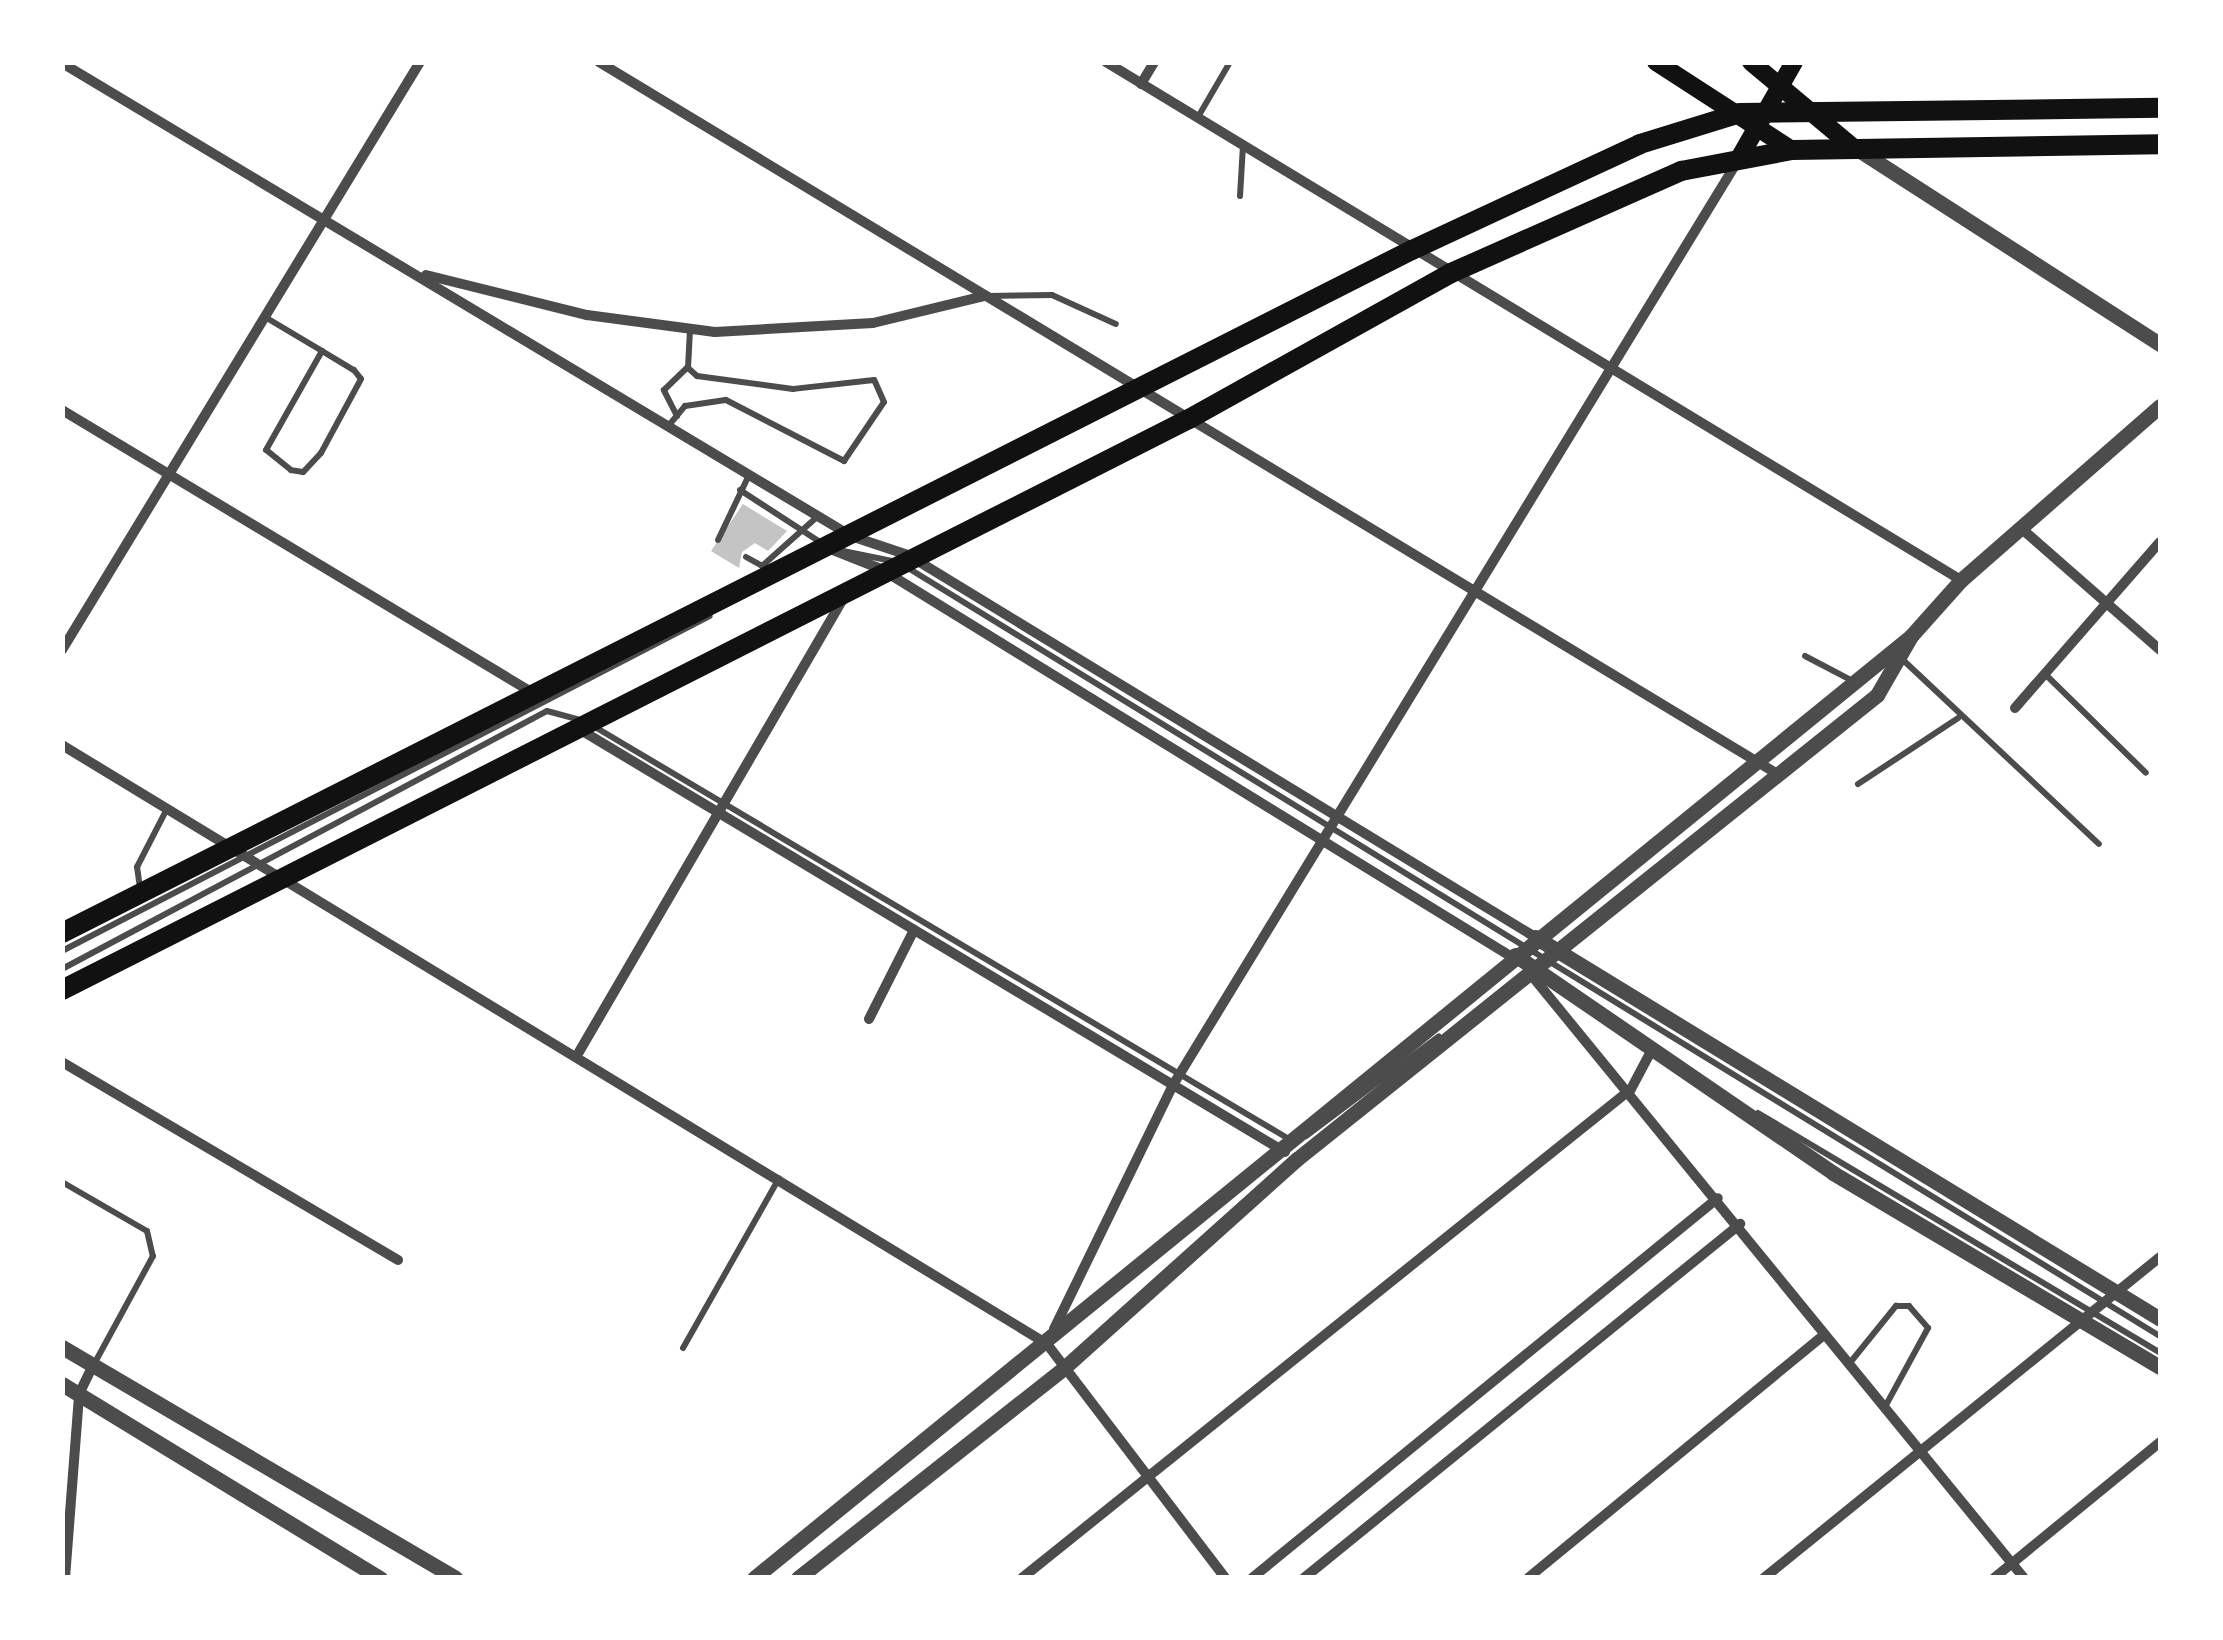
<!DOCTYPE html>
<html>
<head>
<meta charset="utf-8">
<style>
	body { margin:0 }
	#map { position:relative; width:2223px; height:1640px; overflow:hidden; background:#fff; font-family:Bitter,serif }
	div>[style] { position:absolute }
	.building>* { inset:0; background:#c4c4c4 }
	.service>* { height:6px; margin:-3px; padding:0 3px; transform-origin:3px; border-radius:3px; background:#4c4c4c }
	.minor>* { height:10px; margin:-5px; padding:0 5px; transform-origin:5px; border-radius:5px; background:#4c4c4c }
	.tertiary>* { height:15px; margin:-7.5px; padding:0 7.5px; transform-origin:7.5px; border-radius:7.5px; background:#4c4c4c }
	.secondary>* { height:18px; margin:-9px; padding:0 9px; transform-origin:9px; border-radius:9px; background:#111 }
	.primary>* { height:20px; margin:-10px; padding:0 10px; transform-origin:10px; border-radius:10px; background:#111 }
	span { translate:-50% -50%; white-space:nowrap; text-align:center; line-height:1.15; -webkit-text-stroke:10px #fff; paint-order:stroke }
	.frame { position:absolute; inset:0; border:65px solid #fff; pointer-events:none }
</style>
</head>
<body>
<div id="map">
	<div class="building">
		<div style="clip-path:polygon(743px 504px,787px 531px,768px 551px,755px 543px,742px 552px,739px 568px,711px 551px)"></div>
	</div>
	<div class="service">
		<div style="left:1198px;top:117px;width:64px;rotate:-59.8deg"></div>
		<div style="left:1240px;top:196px;width:50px;rotate:-86.6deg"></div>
		<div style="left:986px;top:296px;width:66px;rotate:-0.9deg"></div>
		<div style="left:1052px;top:295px;width:70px;rotate:24.4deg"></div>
		<div style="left:265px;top:317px;width:66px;rotate:30.8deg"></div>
		<div style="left:322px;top:351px;width:37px;rotate:31deg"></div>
		<div style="left:354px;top:370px;width:11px;rotate:52deg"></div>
		<div style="left:361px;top:379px;width:84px;rotate:118.4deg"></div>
		<div style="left:321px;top:453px;width:26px;rotate:133deg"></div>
		<div style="left:303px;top:472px;width:12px;rotate:-171deg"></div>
		<div style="left:291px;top:470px;width:32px;rotate:-141deg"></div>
		<div style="left:266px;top:450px;width:114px;rotate:-60.5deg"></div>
		<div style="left:677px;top:416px;width:29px;rotate:-117deg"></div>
		<div style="left:664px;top:390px;width:32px;rotate:-44deg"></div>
		<div style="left:669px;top:425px;width:25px;rotate:-50deg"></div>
		<div style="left:685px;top:406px;width:41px;rotate:-8.3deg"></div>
		<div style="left:726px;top:400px;width:133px;rotate:27.3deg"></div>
		<div style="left:844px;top:461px;width:71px;rotate:-55.9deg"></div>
		<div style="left:884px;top:402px;width:24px;rotate:-114deg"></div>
		<div style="left:874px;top:380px;width:81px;rotate:173.7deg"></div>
		<div style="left:793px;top:389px;width:97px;rotate:-172.3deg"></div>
		<div style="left:697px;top:376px;width:12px;rotate:-138deg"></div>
		<div style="left:688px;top:368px;width:38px;rotate:-87deg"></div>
		<div style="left:740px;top:490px;width:99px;rotate:33deg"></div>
		<div style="left:718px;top:540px;width:72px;rotate:-64.5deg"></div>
		<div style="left:843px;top:551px;width:55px;rotate:11.5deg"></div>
		<div style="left:746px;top:557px;width:18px;rotate:29deg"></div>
		<div style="left:762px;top:566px;width:74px;rotate:-41.7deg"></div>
		<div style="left:908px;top:568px;width:1469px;rotate:31.53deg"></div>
		<div style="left:1805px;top:656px;width:52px;rotate:27.6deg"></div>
		<div style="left:1902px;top:659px;width:270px;rotate:43.2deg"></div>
		<div style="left:2045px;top:674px;width:141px;rotate:44.4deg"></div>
		<div style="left:595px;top:727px;width:807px;rotate:30.7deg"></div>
		<div style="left:1858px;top:784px;width:120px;rotate:-33.4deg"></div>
		<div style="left:140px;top:888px;width:21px;rotate:-98deg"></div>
		<div style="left:137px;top:867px;width:65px;rotate:-62.7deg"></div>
		<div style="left:62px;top:951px;width:729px;rotate:-27.34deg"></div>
		<div style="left:62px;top:969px;width:549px;rotate:-28.01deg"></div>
		<div style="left:547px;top:711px;width:38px;rotate:15deg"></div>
		<div style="left:1758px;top:1113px;width:468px;rotate:30.8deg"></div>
		<div style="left:1306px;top:1136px;width:166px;rotate:-36.9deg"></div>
		<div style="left:62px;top:1182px;width:98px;rotate:30deg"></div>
		<div style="left:147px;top:1231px;width:26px;rotate:77deg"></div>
		<div style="left:153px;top:1256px;width:123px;rotate:118.6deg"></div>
		<div style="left:683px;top:1348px;width:195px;rotate:-60.5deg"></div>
		<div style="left:1849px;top:1364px;width:75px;rotate:-51deg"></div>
		<div style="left:1896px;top:1306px;width:13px"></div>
		<div style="left:1909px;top:1306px;width:29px;rotate:49deg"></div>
		<div style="left:1928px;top:1328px;width:90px;rotate:118.6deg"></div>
	</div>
	<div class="minor">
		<div style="left:599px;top:62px;width:1375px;rotate:31.14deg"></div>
		<div style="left:1106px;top:62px;width:1000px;rotate:31.21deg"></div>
		<div style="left:62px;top:63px;width:920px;rotate:30.94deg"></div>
		<div style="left:851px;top:536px;width:60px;rotate:18.4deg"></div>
		<div style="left:908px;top:555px;width:734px;rotate:31.35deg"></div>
		<div style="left:1141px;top:84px;width:26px;rotate:-59deg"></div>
		<div style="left:426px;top:275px;width:166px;rotate:14deg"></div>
		<div style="left:587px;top:315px;width:129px;rotate:7.6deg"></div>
		<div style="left:715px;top:332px;width:158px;rotate:-3.3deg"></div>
		<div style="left:873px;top:323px;width:115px;rotate:-13.6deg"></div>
		<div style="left:62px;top:410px;width:549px;rotate:31deg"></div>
		<div style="left:2022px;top:529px;width:184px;rotate:41.2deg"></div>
		<div style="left:828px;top:548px;width:57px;rotate:21.6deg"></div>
		<div style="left:881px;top:569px;width:744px;rotate:31.6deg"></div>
		<div style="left:62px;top:650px;width:688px;rotate:-58.67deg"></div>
		<div style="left:2015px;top:708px;width:220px;rotate:-48.9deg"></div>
		<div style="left:579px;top:729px;width:823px;rotate:30.93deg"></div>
		<div style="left:62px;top:745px;width:1153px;rotate:31.3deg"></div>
		<div style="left:1047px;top:1344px;width:294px;rotate:52.7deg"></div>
		<div style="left:1528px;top:971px;width:784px;rotate:50.75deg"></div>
		<div style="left:869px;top:1019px;width:100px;rotate:-63.2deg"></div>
		<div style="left:579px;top:1052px;width:524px;rotate:-59.77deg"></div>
		<div style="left:62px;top:1062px;width:390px;rotate:30.5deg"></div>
		<div style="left:1054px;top:1329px;width:271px;rotate:-64deg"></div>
		<div style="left:1173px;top:1085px;width:1082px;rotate:-58.57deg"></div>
		<div style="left:65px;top:1578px;width:185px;rotate:-85.6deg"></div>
		<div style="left:79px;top:1394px;width:32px;rotate:-64deg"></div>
		<div style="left:1022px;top:1578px;width:781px;rotate:-38.76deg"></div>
		<div style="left:1631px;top:1089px;width:40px;rotate:-62deg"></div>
		<div style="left:1252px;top:1578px;width:601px;rotate:-39.2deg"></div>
		<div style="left:1304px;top:1578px;width:562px;rotate:-39.07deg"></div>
		<div style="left:1528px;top:1578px;width:383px;rotate:-39.4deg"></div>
		<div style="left:1764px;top:1578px;width:510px;rotate:-39.03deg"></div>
		<div style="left:1994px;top:1578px;width:215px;rotate:-39.3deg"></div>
	</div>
	<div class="tertiary">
		<div style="left:1857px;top:149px;width:360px;rotate:32.8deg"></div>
		<div style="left:1535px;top:937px;width:732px;rotate:31.43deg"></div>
		<div style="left:1515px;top:955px;width:386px;rotate:34.4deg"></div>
		<div style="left:1833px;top:1173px;width:380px;rotate:30.7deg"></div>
		<div style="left:62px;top:1347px;width:456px;rotate:30.4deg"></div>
		<div style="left:62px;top:1384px;width:373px;rotate:31.4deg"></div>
		<div style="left:754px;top:1578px;width:1492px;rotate:-39.15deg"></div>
		<div style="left:1911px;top:636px;width:75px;rotate:-48.2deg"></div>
		<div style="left:1961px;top:580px;width:264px;rotate:-41.2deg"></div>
		<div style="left:798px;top:1578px;width:340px;rotate:-38.3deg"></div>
		<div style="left:1065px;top:1367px;width:312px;rotate:-41.9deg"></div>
		<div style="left:1297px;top:1159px;width:743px;rotate:-38.66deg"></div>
		<div style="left:1877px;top:695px;width:68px;rotate:-60deg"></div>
	</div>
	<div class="secondary">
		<div style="left:1656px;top:62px;width:162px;rotate:32.9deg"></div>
		<div style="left:1751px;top:62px;width:134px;rotate:39.9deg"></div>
		<div style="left:1741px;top:155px;width:107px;rotate:-60.3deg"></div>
	</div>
	<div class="primary">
		<div style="left:62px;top:933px;width:1513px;rotate:-26.84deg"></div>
		<div style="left:1412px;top:250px;width:251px;rotate:-24.9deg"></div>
		<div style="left:1640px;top:144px;width:105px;rotate:-17.2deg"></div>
		<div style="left:1740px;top:113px;width:420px;rotate:-0.7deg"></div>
		<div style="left:62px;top:990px;width:1263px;rotate:-26.87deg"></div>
		<div style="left:1189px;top:419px;width:300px;rotate:-29.1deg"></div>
		<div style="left:1451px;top:273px;width:252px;rotate:-23.9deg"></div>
		<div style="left:1681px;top:171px;width:113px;rotate:-10.7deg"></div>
		<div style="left:1792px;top:150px;width:368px;rotate:-0.9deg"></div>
	</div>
	<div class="frame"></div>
</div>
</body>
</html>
